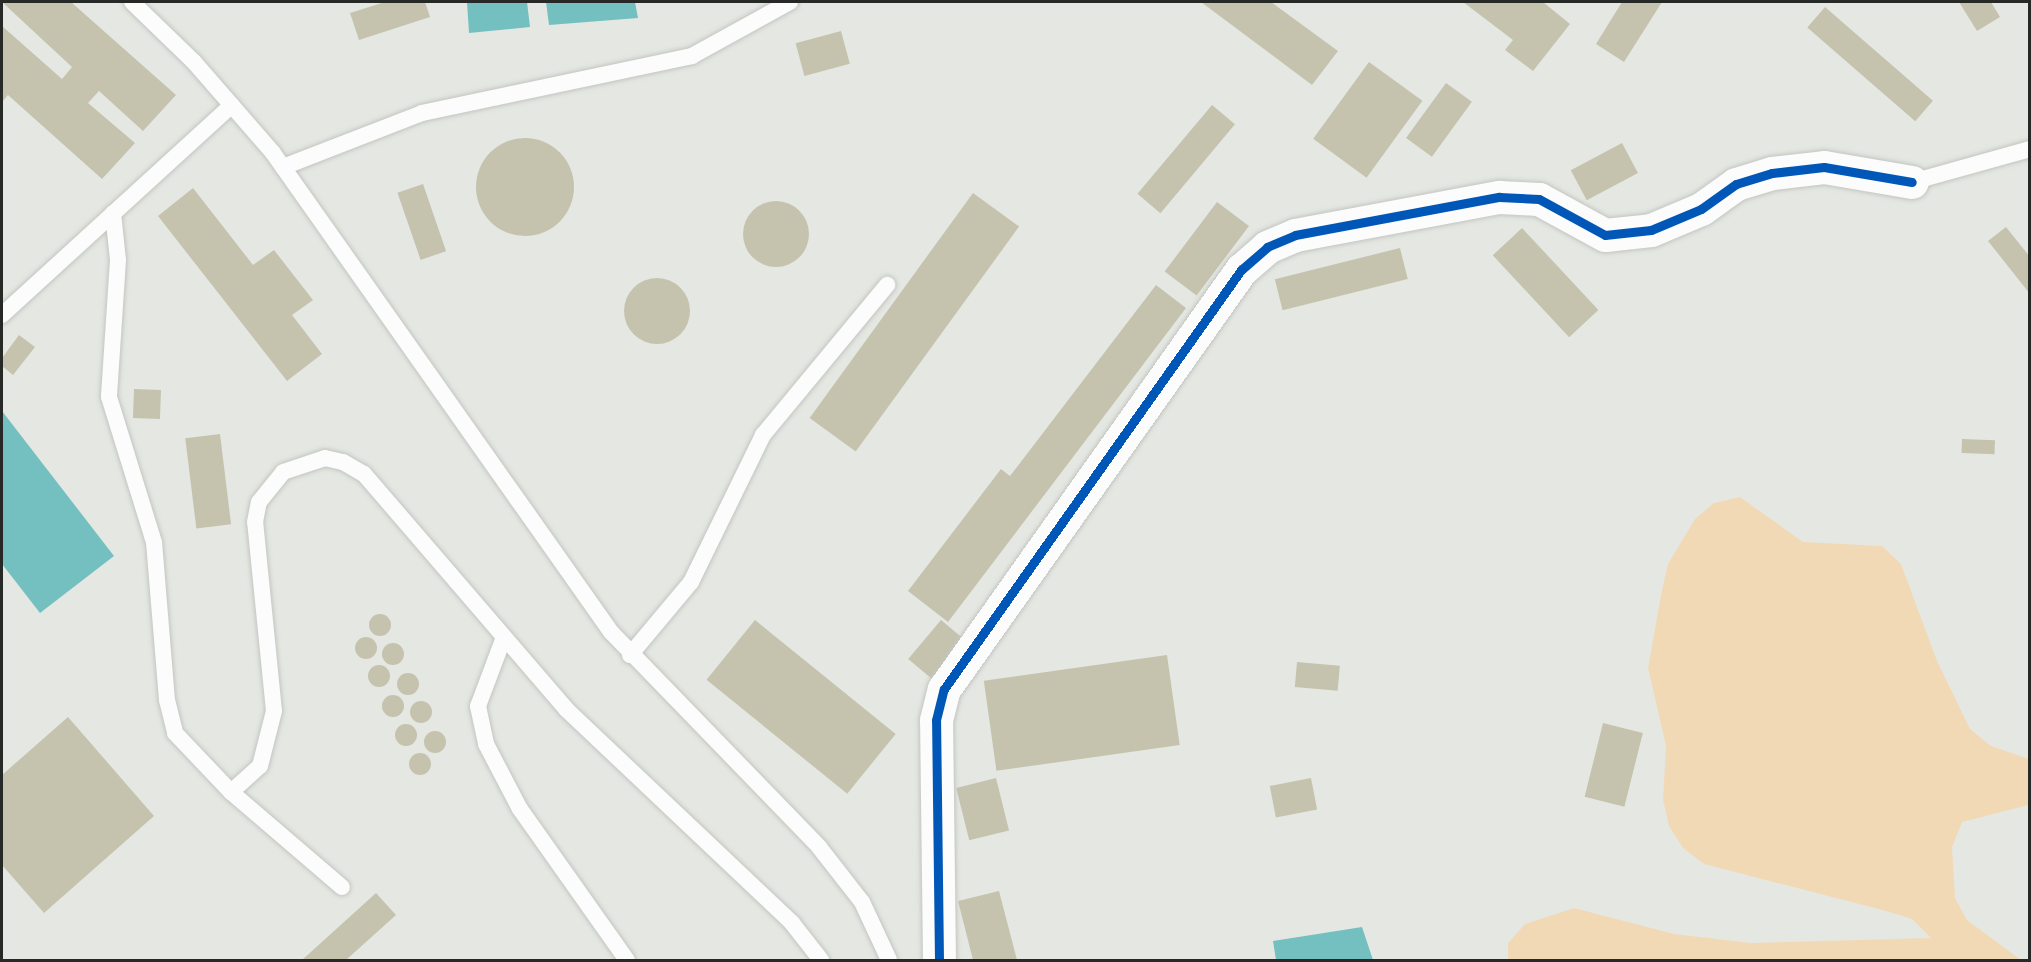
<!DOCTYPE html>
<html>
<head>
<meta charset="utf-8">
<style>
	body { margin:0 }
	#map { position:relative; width:2031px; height:962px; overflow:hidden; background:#e5e8e2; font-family:"Public Sans",sans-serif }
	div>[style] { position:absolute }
	.green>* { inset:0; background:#f2d9b6 }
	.water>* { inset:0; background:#74bfc0 }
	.building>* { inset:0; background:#c5c3ae; transform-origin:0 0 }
	.round { border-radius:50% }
	.roads { filter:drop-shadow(0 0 2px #c3c5c1) drop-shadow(0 0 2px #c3c5c1) }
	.service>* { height:16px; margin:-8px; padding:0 8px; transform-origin:8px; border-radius:8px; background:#fbfcfb }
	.minor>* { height:33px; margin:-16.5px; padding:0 16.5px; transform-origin:16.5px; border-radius:16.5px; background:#fbfcfb }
	.cycleway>* { height:9px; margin:-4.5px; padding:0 4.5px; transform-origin:4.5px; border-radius:4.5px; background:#0057b8 }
	span { translate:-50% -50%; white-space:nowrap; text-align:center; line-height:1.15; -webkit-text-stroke:6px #fff; paint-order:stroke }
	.frame { position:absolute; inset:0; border:3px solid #262925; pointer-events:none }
</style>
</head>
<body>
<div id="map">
	<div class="green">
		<div style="clip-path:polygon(1740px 497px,1803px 542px,1882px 546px,1901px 564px,1937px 661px,1970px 729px,1991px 746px,2029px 759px,2029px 805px,1962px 822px,1952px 847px,1955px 898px,1967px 920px,2021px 960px,1508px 960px,1508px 943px,1525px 924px,1574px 908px,1674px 934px,1751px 943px,1931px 938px,1912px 919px,1886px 911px,1704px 864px,1683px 848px,1669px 826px,1663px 800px,1666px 746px,1648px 668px,1662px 590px,1668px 564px,1695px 519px,1714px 503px)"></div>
	</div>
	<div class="water">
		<div style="clip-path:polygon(467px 2px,527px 2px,530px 27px,469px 33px)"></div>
		<div style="clip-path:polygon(546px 2px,635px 2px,638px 18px,549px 25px)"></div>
		<div style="clip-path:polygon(2px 411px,114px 556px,40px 613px,2px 564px)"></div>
		<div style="clip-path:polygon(1362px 927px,1373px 960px,1276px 960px,1273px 941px)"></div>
	</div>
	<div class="building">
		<div style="clip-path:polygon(2px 2px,71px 2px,176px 95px,143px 131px,99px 91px,88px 103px,135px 143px,102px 179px,8px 95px,2px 102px,2px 26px,62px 79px,72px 67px)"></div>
		<div style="clip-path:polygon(385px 2px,425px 2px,430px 17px,359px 40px,350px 13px)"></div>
		<div style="clip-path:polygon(1201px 2px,1271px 2px,1338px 51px,1312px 85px)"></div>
		<div style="clip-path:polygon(1463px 2px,1543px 2px,1570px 24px,1533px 71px,1505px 50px,1513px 40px)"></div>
		<div style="clip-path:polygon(1622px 2px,1662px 2px,1624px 62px,1596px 44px)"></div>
		<div style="clip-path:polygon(1959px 2px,1991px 2px,2000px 17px,1977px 31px)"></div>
		<div style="left:1825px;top:7px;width:143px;height:27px;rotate:41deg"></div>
		<div style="left:841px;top:31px;width:34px;height:47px;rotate:75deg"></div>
		<div style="left:1369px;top:62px;width:66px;height:95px;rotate:36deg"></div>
		<div style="left:1446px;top:83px;width:32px;height:68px;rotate:36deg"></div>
		<div style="left:1212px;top:105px;width:30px;height:116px;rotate:40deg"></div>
		<div class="round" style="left:476px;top:138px;width:98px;height:98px"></div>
		<div style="left:1622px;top:143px;width:34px;height:58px;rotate:62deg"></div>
		<div style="left:423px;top:184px;width:71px;height:27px;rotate:71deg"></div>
		<div style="clip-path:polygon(193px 188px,253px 265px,274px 250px,313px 300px,292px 315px,322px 354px,287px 381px,158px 216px)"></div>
		<div style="left:973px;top:193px;width:57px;height:278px;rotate:36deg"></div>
		<div class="round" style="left:743px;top:201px;width:66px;height:66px"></div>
		<div style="left:1217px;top:202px;width:40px;height:87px;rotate:37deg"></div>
		<div style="clip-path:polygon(2006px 227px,2030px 257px,2030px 294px,1988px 241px)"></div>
		<div style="left:1522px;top:228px;width:112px;height:40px;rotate:47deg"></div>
		<div style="left:1400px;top:248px;width:32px;height:129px;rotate:76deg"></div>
		<div class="round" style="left:624px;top:278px;width:66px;height:66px"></div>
		<div style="clip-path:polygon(1156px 285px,1186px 308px,948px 622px,908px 591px,1001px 469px,1010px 476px)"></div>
		<div style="clip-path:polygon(19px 335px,35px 347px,13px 375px,2px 366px,2px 358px)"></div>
		<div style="left:134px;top:389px;width:27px;height:29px;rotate:2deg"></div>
		<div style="left:220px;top:434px;width:91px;height:35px;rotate:83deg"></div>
		<div style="left:1962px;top:439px;width:33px;height:14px;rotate:2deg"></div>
		<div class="round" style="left:369px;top:614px;width:22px;height:22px"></div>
		<div style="left:755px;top:620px;width:181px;height:77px;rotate:39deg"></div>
		<div style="left:941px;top:620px;width:30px;height:51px;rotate:40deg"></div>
		<div class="round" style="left:355px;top:637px;width:22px;height:22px"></div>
		<div class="round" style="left:382px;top:643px;width:22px;height:22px"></div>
		<div style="left:1167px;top:655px;width:91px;height:185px;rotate:82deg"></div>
		<div style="left:1297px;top:662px;width:43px;height:25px;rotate:5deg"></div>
		<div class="round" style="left:368px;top:665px;width:22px;height:22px"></div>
		<div class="round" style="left:397px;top:673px;width:22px;height:22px"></div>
		<div class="round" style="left:382px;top:695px;width:22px;height:22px"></div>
		<div class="round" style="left:410px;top:701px;width:22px;height:22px"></div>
		<div style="clip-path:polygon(68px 717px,154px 816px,44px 913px,2px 865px,2px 775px)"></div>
		<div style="left:1603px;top:723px;width:41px;height:76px;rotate:14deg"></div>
		<div class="round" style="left:395px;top:724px;width:22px;height:22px"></div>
		<div class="round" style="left:424px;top:731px;width:22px;height:22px"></div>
		<div class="round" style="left:409px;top:753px;width:22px;height:22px"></div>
		<div style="left:996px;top:778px;width:54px;height:41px;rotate:76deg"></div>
		<div style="left:1311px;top:778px;width:32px;height:42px;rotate:79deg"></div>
		<div style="clip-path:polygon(999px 891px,1017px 960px,973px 960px,958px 901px)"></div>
		<div style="clip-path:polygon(376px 893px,396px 915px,346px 960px,302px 960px)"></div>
	</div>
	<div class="roads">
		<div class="service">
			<div style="left:132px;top:2px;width:86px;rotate:44.1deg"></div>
			<div style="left:194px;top:62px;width:121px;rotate:49deg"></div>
			<div style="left:273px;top:153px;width:586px;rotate:54.79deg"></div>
			<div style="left:611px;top:632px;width:299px;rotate:45.9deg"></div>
			<div style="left:819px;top:847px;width:70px;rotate:52deg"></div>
			<div style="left:862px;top:902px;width:64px;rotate:65deg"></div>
			<div style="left:283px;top:167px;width:149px;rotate:-21.2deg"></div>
			<div style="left:422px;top:113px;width:276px;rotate:-11.9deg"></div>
			<div style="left:692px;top:56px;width:112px;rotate:-28.9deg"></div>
			<div style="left:1912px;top:182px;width:123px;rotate:-15.6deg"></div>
			<div style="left:113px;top:213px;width:47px;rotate:83.9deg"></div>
			<div style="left:118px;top:260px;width:137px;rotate:93.8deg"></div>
			<div style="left:109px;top:397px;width:152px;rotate:72.8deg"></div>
			<div style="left:154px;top:542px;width:159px;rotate:85.3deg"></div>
			<div style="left:167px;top:700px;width:34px;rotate:76deg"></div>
			<div style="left:175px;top:733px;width:81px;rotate:46.5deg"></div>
			<div style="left:231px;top:792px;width:146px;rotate:40.6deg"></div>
			<div style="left:2px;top:315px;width:311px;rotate:-42.4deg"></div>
			<div style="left:504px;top:637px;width:74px;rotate:110.6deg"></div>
			<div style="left:478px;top:706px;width:39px;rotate:78deg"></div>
			<div style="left:486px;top:744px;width:73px;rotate:62.4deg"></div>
			<div style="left:520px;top:809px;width:185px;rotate:54.7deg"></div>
			<div style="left:630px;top:655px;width:95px;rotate:-50.1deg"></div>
			<div style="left:691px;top:582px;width:164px;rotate:-63.9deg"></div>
			<div style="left:763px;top:435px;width:195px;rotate:-50.4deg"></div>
			<div style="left:231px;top:792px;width:39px;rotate:-42deg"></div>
			<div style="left:260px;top:766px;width:57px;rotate:-75.7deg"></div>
			<div style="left:274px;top:711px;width:190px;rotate:-95.7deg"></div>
			<div style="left:255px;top:522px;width:20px;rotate:-79deg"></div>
			<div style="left:259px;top:502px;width:38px;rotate:-51deg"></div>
			<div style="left:283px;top:472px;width:44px;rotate:-18.4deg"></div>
			<div style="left:325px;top:458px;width:18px;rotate:13deg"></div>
			<div style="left:343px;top:462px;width:24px;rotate:30deg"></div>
			<div style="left:364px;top:474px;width:311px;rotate:49.3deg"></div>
			<div style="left:567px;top:710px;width:310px;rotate:43.4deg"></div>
			<div style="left:792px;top:923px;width:47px;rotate:51.9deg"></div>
		</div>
		<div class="minor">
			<div style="left:939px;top:960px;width:240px;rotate:-90.7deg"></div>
			<div style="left:936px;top:720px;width:32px;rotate:-76deg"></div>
			<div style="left:944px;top:689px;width:514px;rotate:-54.67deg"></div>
			<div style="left:1241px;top:270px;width:35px;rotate:-41deg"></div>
			<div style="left:1267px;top:247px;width:30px;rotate:-23deg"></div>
			<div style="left:1295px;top:235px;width:208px;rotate:-10.6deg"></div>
			<div style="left:1499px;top:197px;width:40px;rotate:2.9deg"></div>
			<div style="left:1539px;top:199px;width:75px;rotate:28.6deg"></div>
			<div style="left:1605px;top:235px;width:46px;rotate:-6.2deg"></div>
			<div style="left:1651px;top:230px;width:54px;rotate:-22.8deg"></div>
			<div style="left:1701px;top:209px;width:43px;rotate:-35.5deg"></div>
			<div style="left:1736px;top:184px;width:38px;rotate:-17deg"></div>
			<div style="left:1772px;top:173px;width:52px;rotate:-6.6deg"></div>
			<div style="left:1824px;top:167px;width:89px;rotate:9.7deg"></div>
		</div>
	</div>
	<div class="cycleway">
		<div style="left:939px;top:960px;width:240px;rotate:-90.7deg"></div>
		<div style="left:936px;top:720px;width:32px;rotate:-76deg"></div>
		<div style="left:944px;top:689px;width:514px;rotate:-54.67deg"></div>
		<div style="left:1241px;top:270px;width:35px;rotate:-41deg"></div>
		<div style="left:1267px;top:247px;width:30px;rotate:-23deg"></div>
		<div style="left:1295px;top:235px;width:208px;rotate:-10.6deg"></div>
		<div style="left:1499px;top:197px;width:40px;rotate:2.9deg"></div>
		<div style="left:1539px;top:199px;width:75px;rotate:28.6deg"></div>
		<div style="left:1605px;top:235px;width:46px;rotate:-6.2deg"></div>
		<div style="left:1651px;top:230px;width:54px;rotate:-22.8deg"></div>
		<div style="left:1701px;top:209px;width:43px;rotate:-35.5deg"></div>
		<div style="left:1736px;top:184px;width:38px;rotate:-17deg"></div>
		<div style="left:1772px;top:173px;width:52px;rotate:-6.6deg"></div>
		<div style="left:1824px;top:167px;width:89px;rotate:9.7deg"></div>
	</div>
	<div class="frame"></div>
</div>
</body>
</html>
